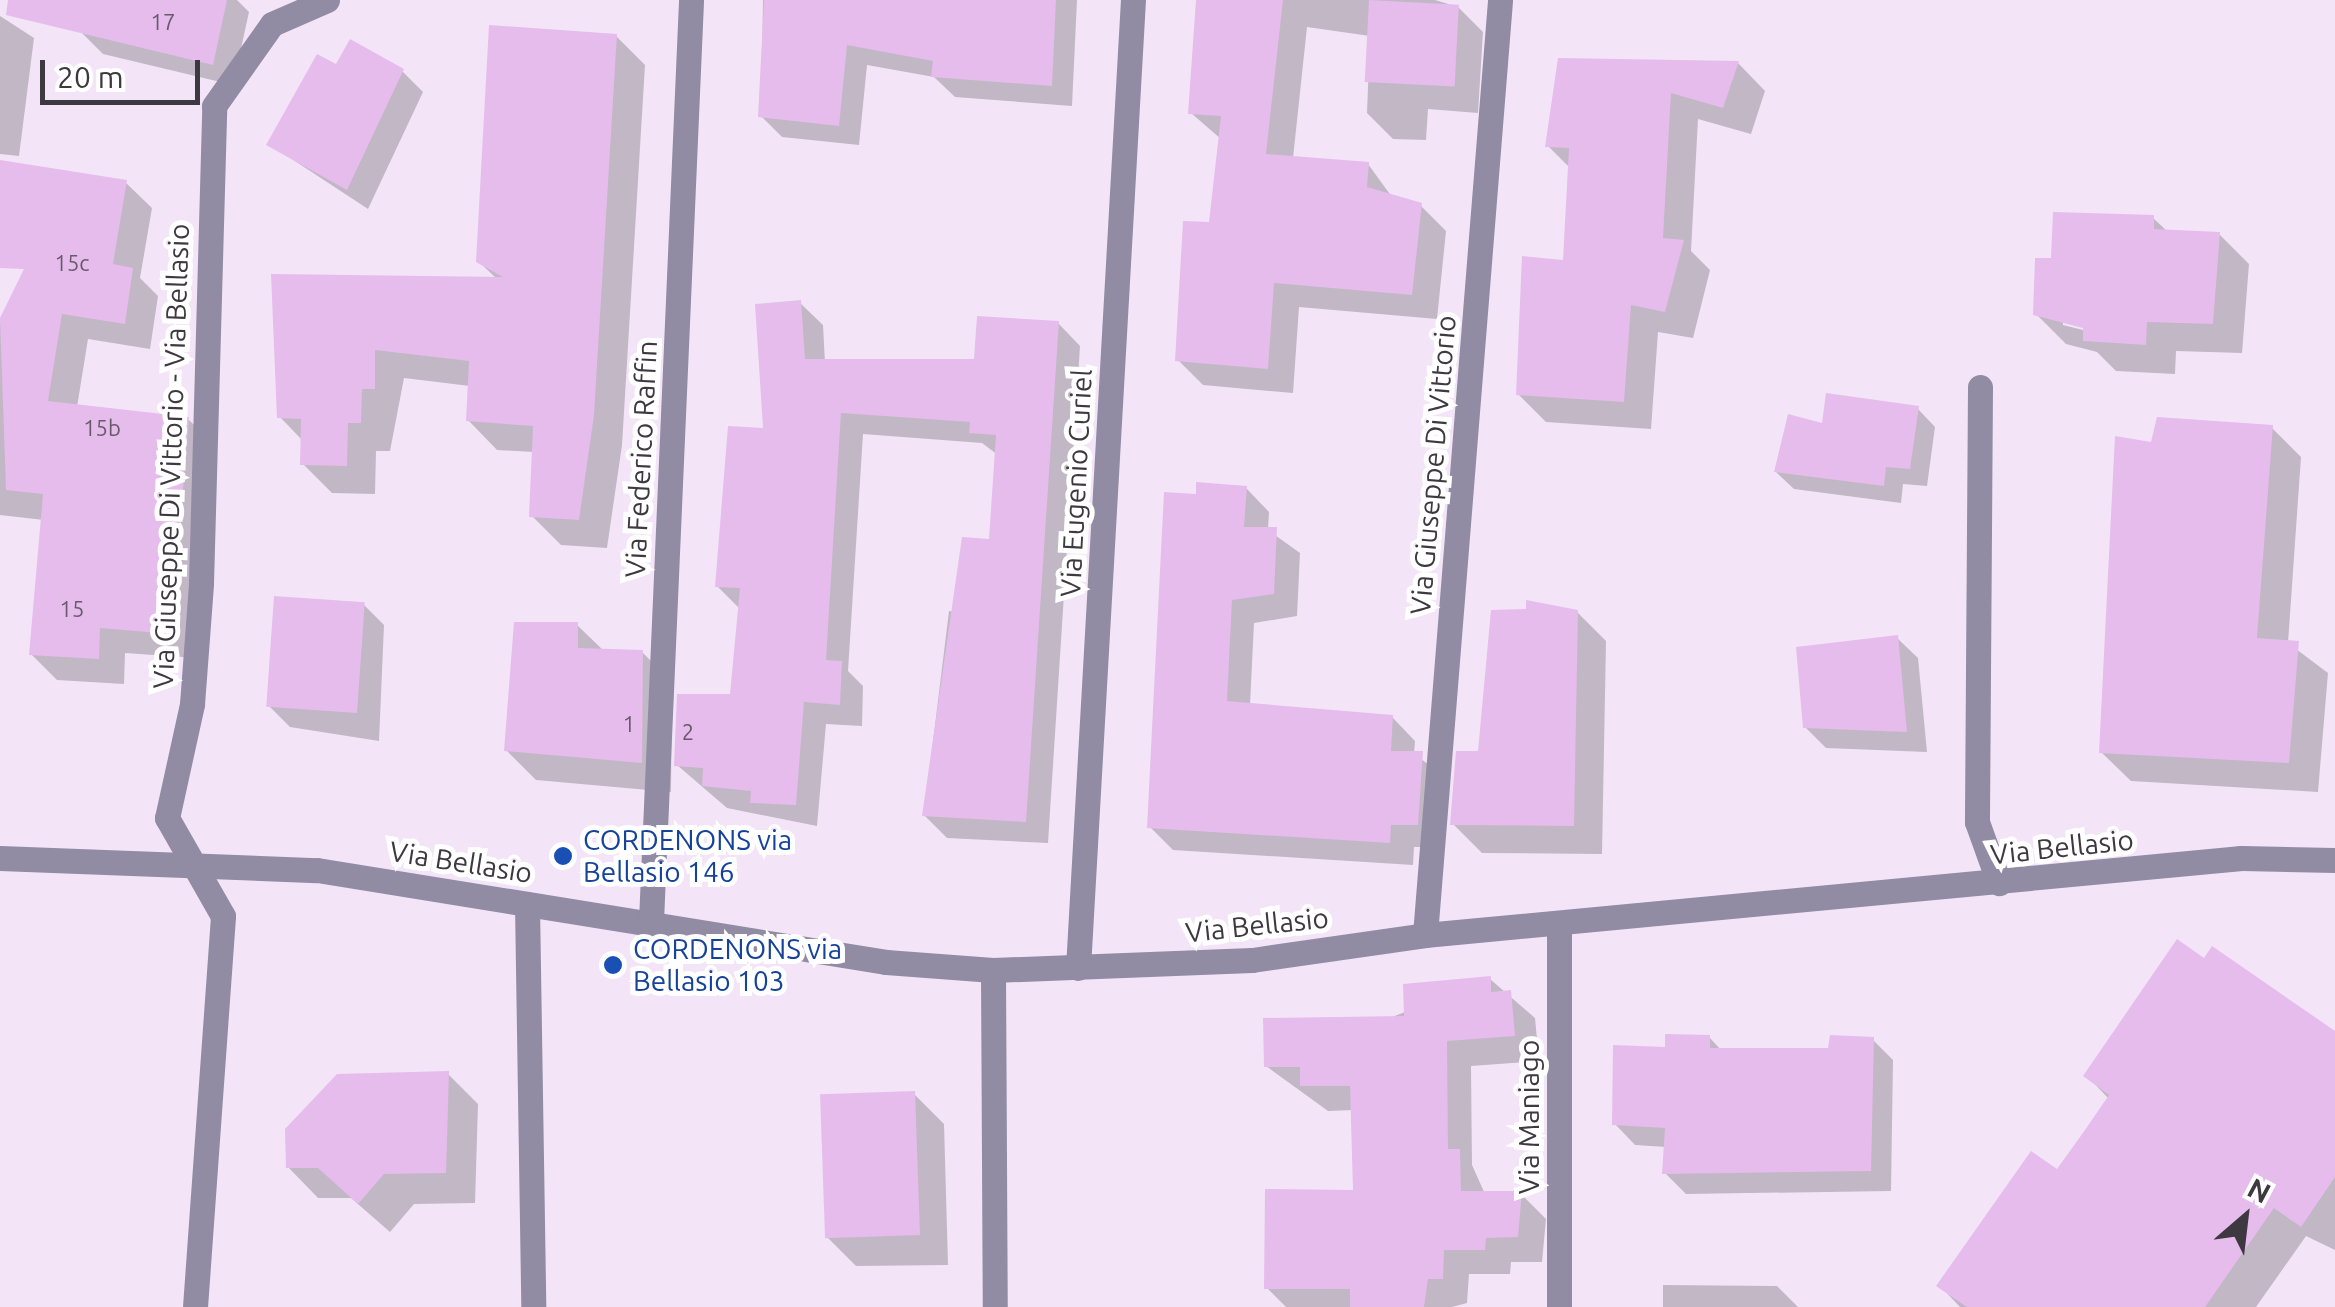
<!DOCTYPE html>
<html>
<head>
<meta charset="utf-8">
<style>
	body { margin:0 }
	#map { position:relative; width:2335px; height:1307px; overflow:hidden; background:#f3e5f7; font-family:Ubuntu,sans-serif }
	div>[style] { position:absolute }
	.shadow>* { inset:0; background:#0003 }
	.building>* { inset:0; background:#e5bcec; transform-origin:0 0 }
	.minor>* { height:25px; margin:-12.5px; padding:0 12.5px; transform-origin:12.5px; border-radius:12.5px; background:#918ba3 }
	.dots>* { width:28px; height:28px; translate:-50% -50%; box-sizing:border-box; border:5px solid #fff; border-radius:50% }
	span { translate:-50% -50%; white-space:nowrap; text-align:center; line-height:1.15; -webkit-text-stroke:10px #fff; paint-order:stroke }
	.number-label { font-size:22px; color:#685a6b }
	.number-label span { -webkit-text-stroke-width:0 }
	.street-label { font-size:28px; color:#3e3940 }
	.transit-label { font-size:28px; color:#164399 }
	.left { translate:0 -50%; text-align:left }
	.north { position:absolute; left:2195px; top:1167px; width:100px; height:100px; -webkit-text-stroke:8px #fff; paint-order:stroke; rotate:28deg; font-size:28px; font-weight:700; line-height:40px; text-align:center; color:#3e3940 }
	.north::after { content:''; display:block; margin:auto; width:35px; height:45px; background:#3e3940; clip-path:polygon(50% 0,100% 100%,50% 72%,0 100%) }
	.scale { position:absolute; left:40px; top:60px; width:160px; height:45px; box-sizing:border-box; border:5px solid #3e3940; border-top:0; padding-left:12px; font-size:30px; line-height:35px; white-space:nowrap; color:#3e3940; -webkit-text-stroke:8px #fff; paint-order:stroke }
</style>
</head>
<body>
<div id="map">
	<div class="shadow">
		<div style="clip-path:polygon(90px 0,237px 0,249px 12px,233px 85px,103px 54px,82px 33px)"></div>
		<div style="clip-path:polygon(763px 0,1077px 0,1072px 106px,955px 97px,934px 77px,867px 65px,859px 145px,782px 137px,761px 116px)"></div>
		<div style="clip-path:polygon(1199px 0,1435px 0,1458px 7px,1483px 32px,1478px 113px,1428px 109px,1426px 140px,1393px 139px,1367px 113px,1370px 36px,1307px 27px,1293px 158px,1368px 164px,1392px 197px,1421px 206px,1446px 231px,1437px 319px,1299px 307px,1293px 393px,1203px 385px,1178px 360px,1212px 224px,1221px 139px,1191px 113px)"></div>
		<div style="clip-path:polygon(0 16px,34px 38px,19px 156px,0 154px)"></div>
		<div style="clip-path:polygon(616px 36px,645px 65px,622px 445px,607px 548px,561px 545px,532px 516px,534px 452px,497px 450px,468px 420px,470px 386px,404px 378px,390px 451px,376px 451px,375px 494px,332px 493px,303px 464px,303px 441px,280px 417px,274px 276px,497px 279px,478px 261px)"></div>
		<div style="clip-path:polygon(1738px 63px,1765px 91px,1751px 134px,1698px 119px,1691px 251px,1710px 270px,1693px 338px,1658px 332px,1651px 429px,1546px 422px,1518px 394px,1565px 262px,1570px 168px,1548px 146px)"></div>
		<div style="clip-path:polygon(337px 67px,402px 71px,423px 92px,368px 209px,269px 144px)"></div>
		<div style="clip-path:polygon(125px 182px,152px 208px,140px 278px,158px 296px,150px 349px,88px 339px,77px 407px,188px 419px,214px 445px,197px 658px,125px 653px,124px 684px,57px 680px,31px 654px,44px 520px,0 515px,0 324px,40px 243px)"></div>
		<div style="clip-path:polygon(evenodd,2153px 218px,2168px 232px,2219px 234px,2249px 264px,2242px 353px,2176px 351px,2175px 374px,2116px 371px,2097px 352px,2066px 344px,2036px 314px,2054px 261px,2153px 218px,2063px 320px,2096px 328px,2095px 333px,2063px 325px,2063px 320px)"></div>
		<div style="clip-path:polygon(800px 303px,823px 325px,825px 363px,976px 362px,1058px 323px,1080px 346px,1048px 843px,947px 838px,924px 815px,949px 611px,959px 613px,992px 542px,998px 455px,982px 443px,863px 434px,848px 671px,863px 686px,862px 726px,826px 724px,817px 826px,727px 808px,677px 765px,732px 696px,740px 609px,717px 586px)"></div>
		<div style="clip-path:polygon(1918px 409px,1935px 427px,1927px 486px,1903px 484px,1901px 503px,1794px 489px,1776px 472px,1824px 426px)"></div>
		<div style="clip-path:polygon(2272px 428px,2301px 457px,2288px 643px,2328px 673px,2318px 792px,2131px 781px,2101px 752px,2153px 445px)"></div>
		<div style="clip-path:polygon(1246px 488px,1269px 512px,1268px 530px,1300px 553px,1297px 616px,1254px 623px,1250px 705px,1392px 717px,1415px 741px,1414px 754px,1446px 777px,1440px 847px,1414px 847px,1413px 865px,1173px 850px,1150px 827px,1198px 497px)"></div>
		<div style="clip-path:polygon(364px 605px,384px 625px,379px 741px,290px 727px,269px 706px)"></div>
		<div style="clip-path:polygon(1577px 612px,1606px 641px,1602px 854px,1482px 853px,1453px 824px,1480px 754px)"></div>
		<div style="clip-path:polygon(577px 625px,604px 651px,642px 652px,672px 682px,671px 792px,536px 780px,506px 750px)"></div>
		<div style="clip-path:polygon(1897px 638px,1918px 658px,1927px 752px,1826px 748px,1805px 727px)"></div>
		<div style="clip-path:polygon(1490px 979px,1535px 1018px,1539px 1061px,1471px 1066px,1472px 1165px,1485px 1194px,1521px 1194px,1546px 1219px,1542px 1262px,1511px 1262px,1510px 1274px,1469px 1274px,1467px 1303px,1452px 1307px,1286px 1307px,1267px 1288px,1356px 1193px,1353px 1110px,1328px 1111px,1266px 1066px)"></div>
		<div style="clip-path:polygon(2335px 1034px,2335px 1250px,2306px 1236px,2256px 1307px,1960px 1307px,1940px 1286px,2057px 1172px,2109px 1099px,2086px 1075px)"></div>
		<div style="clip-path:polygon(1709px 1037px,1722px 1051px,1831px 1050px,1872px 1039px,1893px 1060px,1891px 1191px,1686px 1194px,1665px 1173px,1666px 1147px,1635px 1145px,1615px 1124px,1667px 1049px)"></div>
		<div style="clip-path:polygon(448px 1074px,478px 1104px,475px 1203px,414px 1204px,390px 1232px,351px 1198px,318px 1198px,288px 1167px)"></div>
		<div style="clip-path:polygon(914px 1094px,944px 1124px,948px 1265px,856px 1266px,826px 1236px)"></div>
		<div style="clip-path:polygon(1663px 1285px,1777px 1286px,1798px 1307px,1663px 1307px)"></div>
	</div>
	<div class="building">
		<div style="clip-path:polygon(8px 0,227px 0,213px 65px,6px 15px)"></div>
		<div style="clip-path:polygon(764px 0,1056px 0,1052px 86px,931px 77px,933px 61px,847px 45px,839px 126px,758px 117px)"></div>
		<div style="clip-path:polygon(1196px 0,1283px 0,1266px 154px,1369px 162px,1367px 187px,1422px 203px,1412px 295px,1274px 283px,1268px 369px,1175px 361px,1183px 221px,1209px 222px,1221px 116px,1188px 114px)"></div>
		<div style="left:1369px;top:0;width:90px;height:82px;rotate:3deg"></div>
		<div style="clip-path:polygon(489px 25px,617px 34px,594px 415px,579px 520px,529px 517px,533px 426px,466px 421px,469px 361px,375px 350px,375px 389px,362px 389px,361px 423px,348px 423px,347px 466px,300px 465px,301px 419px,277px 418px,271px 274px,503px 277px,476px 262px)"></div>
		<div style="clip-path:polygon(350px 39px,404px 69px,347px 190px,266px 145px,317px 54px,336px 64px)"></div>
		<div style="clip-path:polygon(1558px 58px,1739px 61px,1723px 108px,1671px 93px,1663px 238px,1684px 240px,1665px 312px,1631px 305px,1624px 402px,1516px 395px,1522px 256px,1563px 260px,1569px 148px,1545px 147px)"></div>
		<div style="clip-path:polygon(0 160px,127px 180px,113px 264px,133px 268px,125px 324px,62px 314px,48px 401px,189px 417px,171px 634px,100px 628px,99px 659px,29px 655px,43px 494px,6px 490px,0 318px,24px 269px,0 268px)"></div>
		<div style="clip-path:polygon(2053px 212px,2154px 215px,2154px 229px,2220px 232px,2213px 324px,2147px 322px,2146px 345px,2083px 341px,2083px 328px,2033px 315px,2035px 258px,2051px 258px)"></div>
		<div style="clip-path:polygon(801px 300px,805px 359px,974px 359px,977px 316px,1059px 321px,1026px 822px,922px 816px,962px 537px,989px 539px,996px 435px,969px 433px,970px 422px,841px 413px,826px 660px,842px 661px,840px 705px,804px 702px,796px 805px,750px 803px,751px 791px,702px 786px,703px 768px,674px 766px,677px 694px,730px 694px,740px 588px,715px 587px,728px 426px,763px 428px,755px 304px)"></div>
		<div style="clip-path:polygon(1826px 393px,1919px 406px,1910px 469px,1886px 467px,1884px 486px,1774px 472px,1788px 414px,1822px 423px)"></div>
		<div style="clip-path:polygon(2157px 417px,2273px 425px,2257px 638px,2299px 641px,2289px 763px,2099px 753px,2115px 436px,2151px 442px)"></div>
		<div style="clip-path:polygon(1196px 482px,1247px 486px,1244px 527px,1277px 527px,1274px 594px,1232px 600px,1227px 701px,1393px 715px,1391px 751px,1423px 751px,1418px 825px,1391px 825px,1390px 843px,1147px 828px,1164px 492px,1196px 494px)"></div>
		<div style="left:274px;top:596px;width:91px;height:111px;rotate:4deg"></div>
		<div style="clip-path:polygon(1526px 600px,1578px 610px,1574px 826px,1450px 825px,1456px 751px,1478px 751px,1491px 610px,1526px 609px)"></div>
		<div style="clip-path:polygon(514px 622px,578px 622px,578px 648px,643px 650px,642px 763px,504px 751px)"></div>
		<div style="clip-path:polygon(1898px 635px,1907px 732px,1803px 728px,1796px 647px)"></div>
		<div style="clip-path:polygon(2177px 939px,2204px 958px,2212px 946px,2335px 1031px,2335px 1177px,2301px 1227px,2274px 1208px,2205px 1307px,1967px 1307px,1936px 1286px,2031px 1151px,2057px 1169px,2085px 1130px,2109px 1095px,2083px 1076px)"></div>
		<div style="clip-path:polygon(1491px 976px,1491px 992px,1511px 990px,1515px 1036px,1447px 1041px,1448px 1149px,1460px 1149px,1461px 1191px,1522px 1191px,1518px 1237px,1486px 1238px,1485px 1250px,1444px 1250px,1443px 1279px,1428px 1279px,1424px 1307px,1350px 1307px,1350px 1289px,1264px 1289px,1265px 1189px,1353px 1190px,1350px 1086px,1300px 1086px,1300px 1067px,1264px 1067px,1263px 1018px,1404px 1016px,1403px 984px)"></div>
		<div style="clip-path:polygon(1665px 1034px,1710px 1035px,1710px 1048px,1828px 1048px,1830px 1035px,1874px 1037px,1871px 1171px,1662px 1174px,1665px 1128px,1612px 1125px,1613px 1045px,1665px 1047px)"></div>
		<div style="clip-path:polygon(449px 1071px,446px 1173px,384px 1174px,358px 1204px,318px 1168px,286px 1168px,285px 1129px,337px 1074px)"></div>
		<div style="left:915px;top:1091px;width:144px;height:95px;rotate:88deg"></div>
	</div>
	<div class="minor">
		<div style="left:1980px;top:387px;width:435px;rotate:90.4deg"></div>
		<div style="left:1977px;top:822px;width:65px;rotate:70.2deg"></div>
		<div style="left:0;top:858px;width:317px;rotate:2.2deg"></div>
		<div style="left:317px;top:870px;width:576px;rotate:9.18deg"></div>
		<div style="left:886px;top:962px;width:107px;rotate:4.3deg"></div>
		<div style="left:993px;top:970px;width:259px;rotate:-2.2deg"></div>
		<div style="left:1252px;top:960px;width:175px;rotate:-8.2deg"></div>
		<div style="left:1425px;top:935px;width:820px;rotate:-5.39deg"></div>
		<div style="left:2241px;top:858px;width:94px;rotate:1.2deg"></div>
		<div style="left:527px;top:904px;width:403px;rotate:89.1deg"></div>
		<div style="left:651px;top:921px;width:922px;rotate:-87.51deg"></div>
		<div style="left:1425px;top:935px;width:938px;rotate:-85.41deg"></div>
		<div style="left:1078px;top:968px;width:970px;rotate:-86.75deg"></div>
		<div style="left:993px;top:970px;width:337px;rotate:89.7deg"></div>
		<div style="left:195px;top:1307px;width:392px;rotate:-85.9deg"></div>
		<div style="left:223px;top:916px;width:113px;rotate:-119.7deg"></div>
		<div style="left:167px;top:818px;width:117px;rotate:-77.6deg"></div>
		<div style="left:192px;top:704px;width:121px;rotate:-85.7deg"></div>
		<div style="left:201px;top:583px;width:477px;rotate:-88.4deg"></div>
		<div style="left:214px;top:106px;width:100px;rotate:-54.7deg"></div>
		<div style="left:272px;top:24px;width:60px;rotate:-23.6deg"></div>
		<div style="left:1559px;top:1307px;width:379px;rotate:-90deg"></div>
	</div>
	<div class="dots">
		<div style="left:563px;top:856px;background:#1a4fb4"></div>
		<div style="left:613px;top:965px;background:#1a4fb4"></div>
	</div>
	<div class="number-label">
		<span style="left:163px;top:22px">17</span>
		<span style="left:72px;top:263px">15c</span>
		<span style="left:102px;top:428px">15b</span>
		<span style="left:72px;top:609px">15</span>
		<span style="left:629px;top:724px">1</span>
		<span style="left:688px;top:732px">2</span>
	</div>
	<div class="street-label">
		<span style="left:171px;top:456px;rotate:-88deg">Via Giuseppe Di Vittorio - Via Bellasio</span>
		<span style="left:641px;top:459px;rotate:-87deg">Via Federico Raffin</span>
		<span style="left:1433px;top:465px;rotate:-85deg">Via Giuseppe Di Vittorio</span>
		<span style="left:1076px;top:483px;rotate:-87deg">Via Eugenio Curiel</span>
		<span style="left:2062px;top:847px;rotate:-6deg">Via Bellasio</span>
		<span style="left:461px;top:862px;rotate:9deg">Via Bellasio</span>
		<span style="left:1257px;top:925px;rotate:-6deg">Via Bellasio</span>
		<span style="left:1529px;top:1117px;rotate:-90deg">Via Maniago</span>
	</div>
	<div class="transit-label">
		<span class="left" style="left:583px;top:856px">CORDENONS via<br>Bellasio 146</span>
		<span class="left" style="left:633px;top:965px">CORDENONS via<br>Bellasio 103</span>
	</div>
	<div class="north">N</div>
	<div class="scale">20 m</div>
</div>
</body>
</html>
